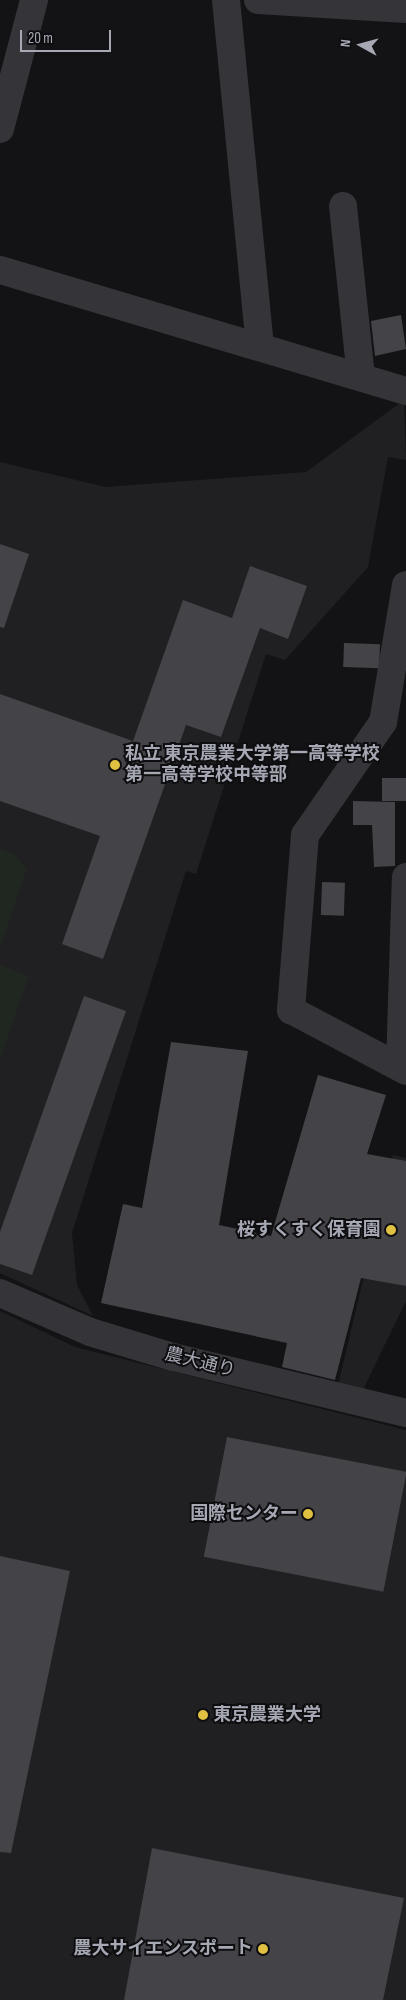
<!DOCTYPE html>
<html>
<head>
<meta charset="utf-8">
<style>
	body { margin:0 }
	#map { position:relative; width:406px; height:2000px; overflow:hidden; background:#131315; font-family:"Sofia Sans Condensed","Noto Sans JP",sans-serif }
	div>[style] { position:absolute }
	.built>* { inset:0; background:#201f21 }
	.green>* { inset:0; background:#202721 }
	.building>* { inset:0; background:#434348; transform-origin:0 0 }
	.minor>* { height:28px; margin:-14px; padding:0 14px; transform-origin:14px; border-radius:14px; background:#353539 }
	.dots>* { width:14px; height:14px; translate:-50% -50%; box-sizing:border-box; border:2px solid #0e0e10; border-radius:50% }
	span { translate:-50% -50%; white-space:nowrap; text-align:center; line-height:1.15; -webkit-text-stroke:4px #0e0e10; paint-order:stroke }
	.poi-label { font-size:18px; color:#a6a8b4; font-weight:700 }
	.left { translate:0 -50%; text-align:left }
	.right { translate:-100% -50%; text-align:right }
	.street-label { font-size:18px; color:#a6a8b4 }
	.north { position:absolute; left:336px; top:20px; width:50px; height:50px; -webkit-text-stroke:4px #0e0e10; paint-order:stroke; rotate:277deg; font-size:14px; font-weight:700; line-height:20px; text-align:center; color:#a6a8b4 }
	.north::after { content:''; display:block; margin:auto; width:18px; height:22px; background:#a6a8b4; clip-path:polygon(50% 0,100% 100%,50% 72%,0 100%) }
	.scale { position:absolute; left:20px; top:30px; width:91px; height:22px; box-sizing:border-box; border:2px solid #a6a8b4; border-top:0; padding-left:6px; font-size:15px; line-height:18px; white-space:nowrap; color:#a6a8b4; -webkit-text-stroke:4px #0e0e10; paint-order:stroke }
</style>
</head>
<body>
<div id="map">
	<div class="built">
		<div style="clip-path:polygon(404px 400px,406px 460px,388px 457px,368px 567px,285px 660px,266px 654px,196px 874px,186px 871px,72px 1233px,77px 1285px,93px 1316px,0 1273px,0 462px,106px 487px,306px 472px)"></div>
		<div style="clip-path:polygon(393px 1155px,406px 1158px,406px 1301px,361px 1394px,337px 1389px)"></div>
		<div style="clip-path:polygon(0 1311px,75px 1347px,406px 1430px,406px 2000px,0 2000px)"></div>
	</div>
	<div class="green">
		<div style="clip-path:polygon(0 849px,15px 855px,27px 869px,0 948px)"></div>
		<div style="clip-path:polygon(0 965px,29px 976px,0 1059px)"></div>
	</div>
	<div class="building">
		<div style="clip-path:polygon(401px 315px,406px 349px,375px 356px,371px 321px)"></div>
		<div style="clip-path:polygon(0 544px,29px 554px,4px 628px,0 627px)"></div>
		<div style="clip-path:polygon(250px 566px,307px 586px,288px 639px,260px 628px,221px 737px,186px 725px,103px 959px,62px 944px,100px 836px,0 801px,0 694px,133px 741px,183px 600px,232px 618px)"></div>
		<div style="left:344px;top:643px;width:36px;height:24px;rotate:2deg"></div>
		<div style="left:382px;top:778px;width:24px;height:23px"></div>
		<div style="clip-path:polygon(353px 801px,395px 802px,395px 866px,374px 867px,372px 825px,353px 825px)"></div>
		<div style="left:322px;top:882px;width:23px;height:33px;rotate:2deg"></div>
		<div style="clip-path:polygon(84px 996px,126px 1011px,32px 1275px,0 1264px,0 1232px)"></div>
		<div style="clip-path:polygon(171px 1042px,248px 1051px,219px 1225px,271px 1236px,318px 1075px,386px 1095px,367px 1154px,406px 1161px,406px 1286px,361px 1278px,335px 1380px,282px 1367px,287px 1343px,101px 1303px,123px 1204px,142px 1208px)"></div>
		<div style="left:227px;top:1437px;width:183px;height:122px;rotate:11deg"></div>
		<div style="clip-path:polygon(0 1556px,70px 1571px,11px 1853px,0 1852px)"></div>
		<div style="clip-path:polygon(152px 1848px,404px 1898px,383px 2000px,124px 2000px)"></div>
	</div>
	<div class="minor">
		<div style="left:226px;top:0;width:346px;rotate:84.4deg"></div>
		<div style="left:258px;top:0;width:148px;rotate:3.5deg"></div>
		<div style="left:0;top:129px;width:133px;rotate:-75.2deg"></div>
		<div style="left:343px;top:206px;width:171px;rotate:84deg"></div>
		<div style="left:0;top:270px;width:424px;rotate:16.6deg"></div>
		<div style="left:406px;top:585px;width:139px;rotate:99.5deg"></div>
		<div style="left:383px;top:722px;width:137px;rotate:124.6deg"></div>
		<div style="left:305px;top:835px;width:176px;rotate:94.6deg"></div>
		<div style="left:291px;top:1010px;width:130px;rotate:27.9deg"></div>
		<div style="left:400px;top:1065px;width:188px;rotate:-88.2deg"></div>
		<div style="left:0;top:1293px;width:98px;rotate:23.4deg"></div>
		<div style="left:90px;top:1332px;width:87px;rotate:16.8deg"></div>
		<div style="left:173px;top:1357px;width:240px;rotate:13.5deg"></div>
	</div>
	<div class="dots">
		<div style="left:115px;top:765px;background:#e0c040"></div>
		<div style="left:391px;top:1230px;background:#e0c040"></div>
		<div style="left:308px;top:1514px;background:#e0c040"></div>
		<div style="left:203px;top:1715px;background:#e0c040"></div>
		<div style="left:263px;top:1949px;background:#e0c040"></div>
	</div>
	<div class="poi-label">
		<span class="left" style="left:125px;top:765px">私立 東京農業大学第一高等学校<br>第一高等学校中等部</span>
		<span class="right" style="left:381px;top:1230px">桜すくすく保育園</span>
		<span class="right" style="left:298px;top:1514px">国際センター</span>
		<span class="left" style="left:213px;top:1715px">東京農業大学</span>
		<span class="right" style="left:253px;top:1949px">農大サイエンスポート</span>
	</div>
	<div class="street-label">
		<span style="left:200px;top:1363px;rotate:14deg">農大通り</span>
	</div>
	<div class="north">N</div>
	<div class="scale">20 m</div>
</div>
</body>
</html>
